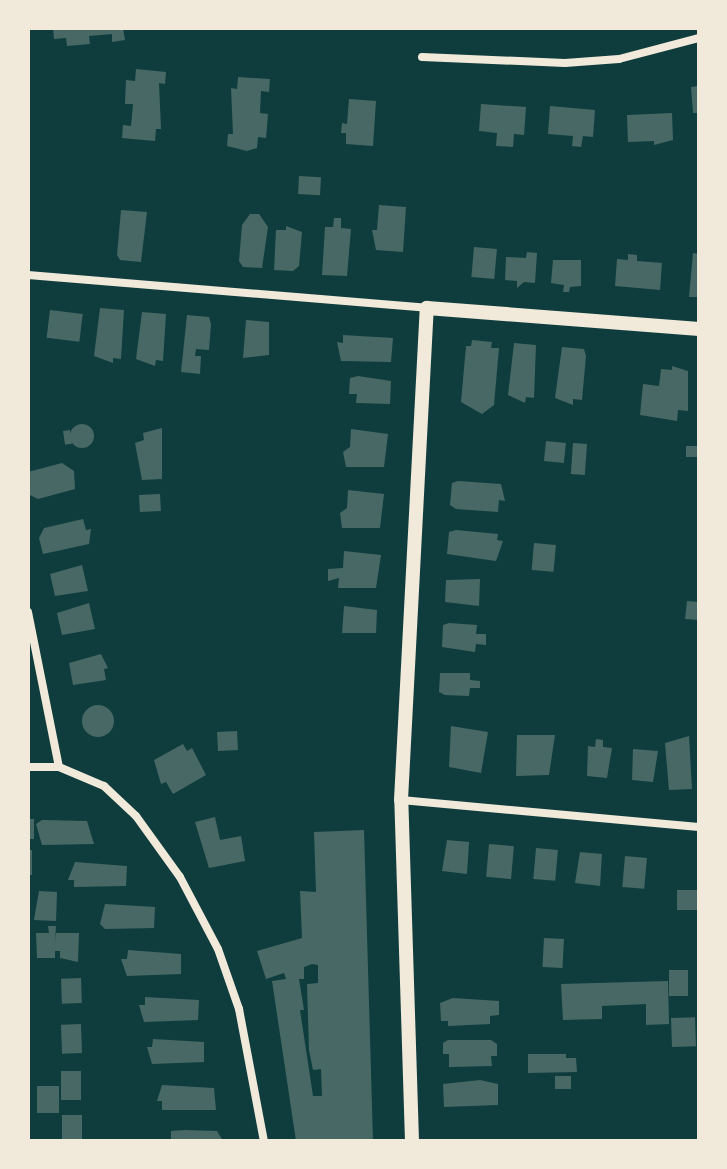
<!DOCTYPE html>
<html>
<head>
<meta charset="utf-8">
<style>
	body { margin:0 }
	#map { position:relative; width:727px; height:1169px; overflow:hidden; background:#0f3d3e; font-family:Roboto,sans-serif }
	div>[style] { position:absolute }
	.building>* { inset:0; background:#486865; transform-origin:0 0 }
	.round { border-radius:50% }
	.minor>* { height:8px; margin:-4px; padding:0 4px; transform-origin:4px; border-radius:4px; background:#f1e9da }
	.tertiary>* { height:14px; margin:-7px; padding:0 7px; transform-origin:7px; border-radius:7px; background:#f1e9da }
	span { translate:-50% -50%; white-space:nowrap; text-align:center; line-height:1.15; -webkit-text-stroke:8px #f1e9da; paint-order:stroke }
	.frame { position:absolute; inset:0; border:30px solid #f1e9da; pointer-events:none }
</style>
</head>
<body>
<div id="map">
	<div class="building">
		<div style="clip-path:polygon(53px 28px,123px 28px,125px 40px,112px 42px,112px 34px,89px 36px,90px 44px,67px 46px,66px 38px,54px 39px)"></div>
		<div style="clip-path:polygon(136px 69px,166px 72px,165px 84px,159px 83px,161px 129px,156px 129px,155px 141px,122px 138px,123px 125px,131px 126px,133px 104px,125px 104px,126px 80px,135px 81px)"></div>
		<div style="clip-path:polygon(238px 77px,270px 79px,269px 92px,261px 91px,260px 113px,268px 114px,266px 138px,258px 137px,257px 148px,247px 151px,227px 146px,228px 134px,233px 134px,231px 88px,237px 89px)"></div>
		<div style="clip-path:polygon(699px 86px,699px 113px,693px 113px,691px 87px)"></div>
		<div style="clip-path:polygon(349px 99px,376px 101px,373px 146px,346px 144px,346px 133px,341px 133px,342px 123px,347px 124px)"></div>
		<div style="clip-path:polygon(481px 104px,526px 107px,524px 135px,514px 134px,513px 147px,496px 146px,497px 133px,479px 131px)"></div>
		<div style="clip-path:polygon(550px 106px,595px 110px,593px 137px,583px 136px,581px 147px,572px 146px,573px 136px,548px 134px)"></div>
		<div style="clip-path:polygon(672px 113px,673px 140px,654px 145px,654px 141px,628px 142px,627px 115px)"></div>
		<div style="left:299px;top:176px;width:22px;height:18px;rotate:3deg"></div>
		<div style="clip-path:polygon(379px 205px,406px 207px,403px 252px,376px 250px,372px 230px,377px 230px)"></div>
		<div style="clip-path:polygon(121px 210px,147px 212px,141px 262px,120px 260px,117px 255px)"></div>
		<div style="clip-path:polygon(250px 214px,259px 214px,268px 227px,262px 268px,243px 267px,239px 261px,242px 225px)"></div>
		<div style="clip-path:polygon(334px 218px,341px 218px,341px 228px,351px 229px,347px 276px,322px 275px,325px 227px,333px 227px)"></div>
		<div style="clip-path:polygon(286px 226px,302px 232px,299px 266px,293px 271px,274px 270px,276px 230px,286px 230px)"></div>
		<div style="left:474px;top:247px;width:23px;height:30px;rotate:5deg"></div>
		<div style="clip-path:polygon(527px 252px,537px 253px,535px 283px,524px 282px,517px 288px,517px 281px,505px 280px,506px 257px,526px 258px)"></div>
		<div style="clip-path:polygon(693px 253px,699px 254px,699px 297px,689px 297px)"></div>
		<div style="clip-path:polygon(628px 254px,637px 255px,637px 261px,662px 263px,660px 290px,615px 286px,617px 259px,628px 260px)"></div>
		<div style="clip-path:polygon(553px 260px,581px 260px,581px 286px,570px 287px,569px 292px,563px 292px,564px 285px,551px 283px)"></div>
		<div style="clip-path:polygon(100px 308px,124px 310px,121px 359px,113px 358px,113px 363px,94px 356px)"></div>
		<div style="left:50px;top:310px;width:33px;height:28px;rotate:7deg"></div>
		<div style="clip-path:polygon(142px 312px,166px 314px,163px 361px,156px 360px,155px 366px,136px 359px)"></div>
		<div style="clip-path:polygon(187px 315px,209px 317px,211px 324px,209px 350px,196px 349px,195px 356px,201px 356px,200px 374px,181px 372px)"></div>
		<div style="clip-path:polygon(246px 320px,269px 322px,269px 355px,243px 358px)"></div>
		<div style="clip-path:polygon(343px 335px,393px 338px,391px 362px,341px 361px,337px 342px,343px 343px)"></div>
		<div style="clip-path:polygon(472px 340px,492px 342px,491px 348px,499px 348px,494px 405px,482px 414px,461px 402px,466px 346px,471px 346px)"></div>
		<div style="clip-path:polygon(514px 343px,536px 345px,534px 398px,526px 397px,525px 403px,508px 395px)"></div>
		<div style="clip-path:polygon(562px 347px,584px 349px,586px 356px,582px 400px,573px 399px,573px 405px,555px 398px)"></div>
		<div style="clip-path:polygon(672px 366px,688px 371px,688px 411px,678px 410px,677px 421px,640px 415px,643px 384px,659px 386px,661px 369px,672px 370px)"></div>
		<div style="clip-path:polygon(358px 376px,391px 381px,390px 404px,356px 403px,357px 394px,349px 394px,350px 378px)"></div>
		<div class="round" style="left:70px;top:424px;width:24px;height:24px"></div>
		<div style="clip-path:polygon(162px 428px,162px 479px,142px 480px,135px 443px,144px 440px,143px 433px)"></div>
		<div style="clip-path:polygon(351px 429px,388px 434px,384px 467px,346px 467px,343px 452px,350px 447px)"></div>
		<div style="left:70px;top:430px;width:14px;height:7px;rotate:82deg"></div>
		<div style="left:546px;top:441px;width:20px;height:20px;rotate:6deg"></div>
		<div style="left:573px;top:443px;width:14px;height:31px;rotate:4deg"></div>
		<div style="left:686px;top:446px;width:11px;height:11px"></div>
		<div style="clip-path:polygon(62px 463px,74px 471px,75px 489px,38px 499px,28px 494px,28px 472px)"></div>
		<div style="clip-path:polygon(458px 481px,501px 484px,505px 501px,499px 500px,498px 512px,456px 509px,450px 505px,452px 483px)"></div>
		<div style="clip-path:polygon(348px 490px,384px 494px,380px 528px,342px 528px,340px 513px,347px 508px)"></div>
		<div style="left:160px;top:494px;width:17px;height:21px;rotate:87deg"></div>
		<div style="clip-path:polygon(83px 519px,86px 530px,91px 529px,89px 544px,43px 554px,39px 538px,44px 528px)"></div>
		<div style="clip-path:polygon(456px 530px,498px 534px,497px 540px,503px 541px,496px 561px,447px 554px,449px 532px)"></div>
		<div style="left:534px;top:543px;width:22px;height:27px;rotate:5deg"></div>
		<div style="clip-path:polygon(344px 551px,381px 555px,376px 588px,338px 588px,339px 578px,328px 581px,328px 569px,343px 568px)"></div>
		<div style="clip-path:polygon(82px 565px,88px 591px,55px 596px,50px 574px)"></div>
		<div style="clip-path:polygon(480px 579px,479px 606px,445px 602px,446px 580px)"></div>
		<div style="clip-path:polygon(687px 601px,699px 602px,699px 620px,685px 619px)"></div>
		<div style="clip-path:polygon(89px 603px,95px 629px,62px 635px,57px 613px)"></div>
		<div style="clip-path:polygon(344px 606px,377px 610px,376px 633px,342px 633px)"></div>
		<div style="clip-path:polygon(449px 623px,477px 625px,476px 634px,486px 634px,486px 645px,476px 644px,475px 652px,442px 647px,443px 625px)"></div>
		<div style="clip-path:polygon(101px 654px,108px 668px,104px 669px,106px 680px,73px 685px,69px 663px)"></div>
		<div style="clip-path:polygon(440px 673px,470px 673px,470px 680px,480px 681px,480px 688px,470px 688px,469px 696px,445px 695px,439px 692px)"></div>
		<div class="round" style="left:82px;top:705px;width:32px;height:32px"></div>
		<div style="clip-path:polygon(451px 726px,488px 732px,481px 773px,449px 767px)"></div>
		<div style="left:237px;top:731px;width:19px;height:20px;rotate:87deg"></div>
		<div style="clip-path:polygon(517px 735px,555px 735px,549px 775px,516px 776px)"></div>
		<div style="clip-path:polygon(689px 736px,692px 789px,669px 790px,665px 743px)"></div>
		<div style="clip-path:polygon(596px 739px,603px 740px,603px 747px,612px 748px,607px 778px,587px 776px,588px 746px,595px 747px)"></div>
		<div style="clip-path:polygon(183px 744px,187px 751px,192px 748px,206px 775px,173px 794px,166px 782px,161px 784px,154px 760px)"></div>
		<div style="clip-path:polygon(633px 749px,658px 751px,653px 782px,632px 780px)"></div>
		<div style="clip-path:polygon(215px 817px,220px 840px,241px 836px,245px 861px,209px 868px,195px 822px)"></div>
		<div style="left:28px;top:819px;width:6px;height:20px"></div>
		<div style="clip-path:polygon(42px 820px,87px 821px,94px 844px,42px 845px,36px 824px)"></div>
		<div style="clip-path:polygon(evenodd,364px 830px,373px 1141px,296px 1141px,272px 981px,286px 979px,284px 973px,266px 979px,257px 951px,302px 938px,300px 891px,316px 892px,314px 832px,364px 830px,312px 964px,318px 965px,318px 983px,307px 984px,309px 1050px,313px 1070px,321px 1069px,322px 1096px,313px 1096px,300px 1010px,304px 1010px,299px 979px,304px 979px,304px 967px,312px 964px)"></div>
		<div style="clip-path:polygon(447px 840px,469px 842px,467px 874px,442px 871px)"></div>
		<div style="left:489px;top:844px;width:25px;height:33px;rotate:5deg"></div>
		<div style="left:536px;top:848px;width:22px;height:31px;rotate:5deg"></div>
		<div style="left:28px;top:850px;width:4px;height:25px"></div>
		<div style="clip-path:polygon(580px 852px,602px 854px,600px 886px,575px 883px)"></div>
		<div style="left:625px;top:856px;width:22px;height:31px;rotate:5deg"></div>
		<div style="clip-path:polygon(75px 862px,127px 866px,126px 886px,74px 887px,74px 880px,68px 880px)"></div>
		<div style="left:677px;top:890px;width:22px;height:20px"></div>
		<div style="clip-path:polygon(39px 891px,57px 892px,56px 921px,34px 920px)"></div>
		<div style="clip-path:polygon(105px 904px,155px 907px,154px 928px,105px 929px,100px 924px)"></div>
		<div style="clip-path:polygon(48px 926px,56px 926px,55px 944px,56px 933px,79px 933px,78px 962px,60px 958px,60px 951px,55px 951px,55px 958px,37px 958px,36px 933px,49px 933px)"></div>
		<div style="left:544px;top:938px;width:20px;height:29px;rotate:3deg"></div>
		<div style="clip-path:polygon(128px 950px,181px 954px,181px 974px,127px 976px,121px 959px,127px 959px)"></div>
		<div style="left:669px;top:970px;width:19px;height:26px"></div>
		<div style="left:81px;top:978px;width:25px;height:20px;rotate:88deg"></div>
		<div style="clip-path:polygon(668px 981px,669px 1024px,646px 1025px,646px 1004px,602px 1006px,602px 1019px,563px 1020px,561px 984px)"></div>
		<div style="clip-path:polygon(145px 997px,199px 1000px,198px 1020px,144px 1022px,139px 1005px,145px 1005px)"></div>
		<div style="clip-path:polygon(453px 998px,499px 1001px,499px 1015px,490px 1016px,490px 1024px,448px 1026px,448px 1021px,441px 1021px,440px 1003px)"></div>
		<div style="left:671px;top:1018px;width:24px;height:29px;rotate:-2deg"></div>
		<div style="left:81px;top:1024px;width:29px;height:20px;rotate:88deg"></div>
		<div style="clip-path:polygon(153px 1039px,204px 1042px,204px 1062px,152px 1064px,147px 1047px,152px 1047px)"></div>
		<div style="clip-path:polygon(448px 1040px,491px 1040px,497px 1044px,497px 1056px,491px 1056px,492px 1066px,449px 1067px,449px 1054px,443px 1054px,443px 1043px)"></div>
		<div style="clip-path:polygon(528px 1054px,566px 1054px,566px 1058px,576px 1058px,577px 1072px,528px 1073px)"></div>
		<div style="left:61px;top:1071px;width:20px;height:29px"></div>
		<div style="left:555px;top:1076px;width:16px;height:13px"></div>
		<div style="clip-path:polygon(480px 1080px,498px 1084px,498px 1105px,444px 1107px,443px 1084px)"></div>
		<div style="clip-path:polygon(162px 1085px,214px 1088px,216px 1110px,162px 1110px,162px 1101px,157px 1101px)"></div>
		<div style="left:59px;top:1086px;width:27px;height:22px;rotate:90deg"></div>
		<div style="left:62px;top:1115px;width:20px;height:26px"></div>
		<div style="clip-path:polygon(185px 1130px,217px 1131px,223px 1141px,171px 1141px,171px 1131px)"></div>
	</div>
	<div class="minor">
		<div style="left:422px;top:57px;width:143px;rotate:2.4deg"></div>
		<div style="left:565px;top:63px;width:54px;rotate:-4.2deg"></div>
		<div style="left:619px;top:59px;width:83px;rotate:-14.7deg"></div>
		<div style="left:28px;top:275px;width:400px;rotate:4.7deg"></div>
		<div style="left:28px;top:612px;width:158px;rotate:78.7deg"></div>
		<div style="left:28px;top:767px;width:31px"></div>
		<div style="left:59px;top:767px;width:49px;rotate:22.9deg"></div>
		<div style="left:104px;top:786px;width:44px;rotate:43.2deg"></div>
		<div style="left:136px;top:816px;width:75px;rotate:54.2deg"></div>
		<div style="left:180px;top:877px;width:81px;rotate:62.2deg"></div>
		<div style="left:218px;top:949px;width:64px;rotate:70.7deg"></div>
		<div style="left:239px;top:1009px;width:134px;rotate:79.3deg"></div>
		<div style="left:401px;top:800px;width:299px;rotate:5.2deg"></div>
	</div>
	<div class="tertiary">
		<div style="left:412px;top:1141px;width:341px;rotate:-91.8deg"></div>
		<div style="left:401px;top:800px;width:493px;rotate:-87deg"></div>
		<div style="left:427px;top:308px;width:273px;rotate:4.4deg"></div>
	</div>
	<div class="frame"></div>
</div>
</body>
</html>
